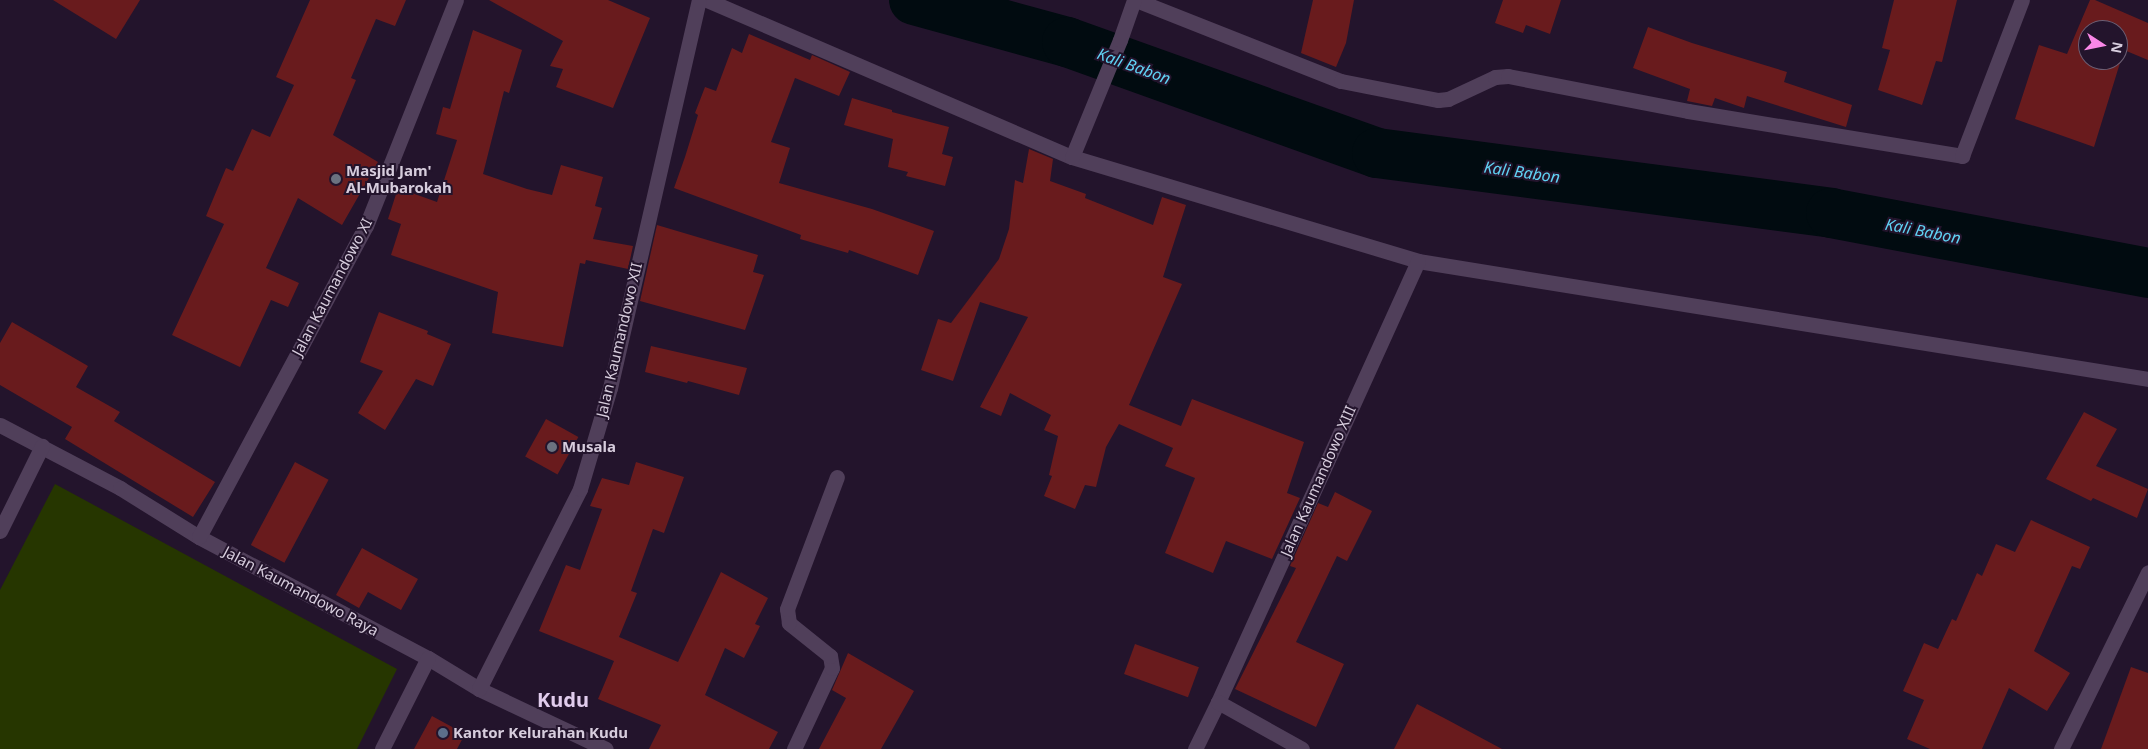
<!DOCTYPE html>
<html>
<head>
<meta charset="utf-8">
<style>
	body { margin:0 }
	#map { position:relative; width:2148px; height:749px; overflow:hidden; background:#23142c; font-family:"Noto Sans",sans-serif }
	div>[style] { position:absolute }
	.green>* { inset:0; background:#263600 }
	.river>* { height:50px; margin:-25px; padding:0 25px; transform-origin:25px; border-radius:25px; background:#010b10 }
	.building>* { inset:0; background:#691b1d; transform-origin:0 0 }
	.minor>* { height:15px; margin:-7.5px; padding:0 7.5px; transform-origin:7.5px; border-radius:7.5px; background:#503f5a }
	.dots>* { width:14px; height:14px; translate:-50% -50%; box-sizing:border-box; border:2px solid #23142c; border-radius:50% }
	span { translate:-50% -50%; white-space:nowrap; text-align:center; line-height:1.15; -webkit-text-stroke:4px #23142c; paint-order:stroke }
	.poi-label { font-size:15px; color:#d7cddd; font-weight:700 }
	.left { translate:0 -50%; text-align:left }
	.street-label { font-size:15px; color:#d7cddd }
	.water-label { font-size:16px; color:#60d2f3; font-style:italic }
	.district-label { font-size:20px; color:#e1cced; font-weight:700 }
	.north { position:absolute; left:2078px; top:20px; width:50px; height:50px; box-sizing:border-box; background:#23142c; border:1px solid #6b5e73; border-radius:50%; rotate:101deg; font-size:14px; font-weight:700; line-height:20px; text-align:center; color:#d7cddd }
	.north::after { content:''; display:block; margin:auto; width:18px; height:22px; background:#fa87e7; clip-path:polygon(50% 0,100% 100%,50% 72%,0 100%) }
</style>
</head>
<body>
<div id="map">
	<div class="green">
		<div style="clip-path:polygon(55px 484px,397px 669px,357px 749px,0 749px,0 590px)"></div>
	</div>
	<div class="river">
		<div style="left:914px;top:0;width:159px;rotate:15.4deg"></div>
		<div style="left:1067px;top:42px;width:329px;rotate:19.7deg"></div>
		<div style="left:1377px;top:153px;width:458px;rotate:7.5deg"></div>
		<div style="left:1831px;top:213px;width:323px;rotate:10.7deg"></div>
	</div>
	<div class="building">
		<div style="clip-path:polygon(53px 0,140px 0,116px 39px)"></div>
		<div style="clip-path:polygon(310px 0,406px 0,395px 26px,376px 19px,351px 78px,356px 80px,333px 135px,378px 162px,342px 225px,298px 198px,266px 268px,299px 283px,288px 307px,271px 300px,240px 367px,172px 335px,224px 224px,206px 216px,226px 168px,233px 171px,252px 129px,270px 137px,294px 85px,276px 77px)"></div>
		<div style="clip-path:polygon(489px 0,608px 0,650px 18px,613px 108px,556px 87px,563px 69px,550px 66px,563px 41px)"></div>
		<div style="clip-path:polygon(1313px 0,1354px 0,1346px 43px,1336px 67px,1301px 53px)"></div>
		<div style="clip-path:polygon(1503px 0,1561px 0,1550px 34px,1526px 25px,1523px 33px,1495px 23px)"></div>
		<div style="clip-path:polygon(1894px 0,1957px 0,1942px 62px,1936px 61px,1922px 105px,1878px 90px,1890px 50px,1882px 48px)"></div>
		<div style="clip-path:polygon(evenodd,2090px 0,2095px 0,2148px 23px,2148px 60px,2124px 50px,2094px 147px,2015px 119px,2039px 45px,2067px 54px,2090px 0,2088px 30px,2118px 30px,2118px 60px,2088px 60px,2088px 30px)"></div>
		<div style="clip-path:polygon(1648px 27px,1692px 43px,1787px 72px,1784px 82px,1852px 105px,1846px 127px,1747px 96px,1744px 108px,1715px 98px,1712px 106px,1687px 101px,1690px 89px,1633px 68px)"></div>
		<div style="clip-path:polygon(473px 30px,522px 50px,509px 93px,504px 91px,483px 174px,527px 189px,552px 195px,561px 165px,603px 177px,595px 206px,602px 208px,593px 239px,633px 246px,628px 269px,586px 260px,585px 264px,580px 263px,563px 347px,492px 333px,498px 292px,391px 255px,401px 224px,388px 219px,398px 188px,437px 202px,457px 140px,436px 134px,443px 107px,450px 109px)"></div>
		<div style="clip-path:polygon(749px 34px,810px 60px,812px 55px,850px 72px,839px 96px,795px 78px,771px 142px,790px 148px,779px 183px,872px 209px,934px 231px,918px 275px,849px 250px,848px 253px,800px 239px,801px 235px,674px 188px,685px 157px,698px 115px,695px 113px,705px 87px,716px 91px,732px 48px,742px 53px)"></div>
		<div style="clip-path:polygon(852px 98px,892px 110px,892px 112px,949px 127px,942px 154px,953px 157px,945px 186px,906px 176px,908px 172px,888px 167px,893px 139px,844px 125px)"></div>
		<div style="clip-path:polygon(1029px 149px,1053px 159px,1050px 181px,1086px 194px,1085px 198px,1153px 225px,1162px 197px,1186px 205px,1163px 277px,1182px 284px,1129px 405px,1181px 426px,1192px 399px,1304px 442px,1287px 493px,1300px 498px,1272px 559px,1226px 541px,1213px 573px,1165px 553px,1195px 478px,1165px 466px,1173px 448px,1119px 424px,1106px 447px,1096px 487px,1085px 485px,1075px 509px,1044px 496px,1052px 476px,1049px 475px,1058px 436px,1044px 430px,1051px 415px,1010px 393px,1001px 416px,980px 407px,1028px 317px,980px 302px,953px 381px,921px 370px,938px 319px,951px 323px,999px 259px,1009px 229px,1015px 180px,1023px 183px)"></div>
		<div style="clip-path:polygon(657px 225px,758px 255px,753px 272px,764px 275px,745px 330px,640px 301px)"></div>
		<div style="clip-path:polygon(379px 312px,428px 331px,427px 334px,451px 344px,433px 386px,416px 379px,385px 430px,358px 413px,383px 371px,360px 362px)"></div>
		<div style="clip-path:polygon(12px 322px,88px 366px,76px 387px,120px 412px,114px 421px,215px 482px,193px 517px,65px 439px,72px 427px,0 385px,0 343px)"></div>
		<div style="clip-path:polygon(651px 346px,747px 368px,739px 395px,688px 381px,687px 383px,645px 372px)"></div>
		<div style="clip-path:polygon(2084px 412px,2117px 429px,2096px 466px,2148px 489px,2137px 518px,2093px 498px,2091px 501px,2046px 479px)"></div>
		<div style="left:546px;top:419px;width:37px;height:43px;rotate:29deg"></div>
		<div style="left:295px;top:462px;width:38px;height:94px;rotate:28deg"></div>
		<div style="clip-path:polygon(636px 462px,684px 477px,664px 533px,653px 529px,631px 591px,637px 593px,619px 637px,678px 662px,721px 572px,768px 598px,755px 624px,760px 626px,744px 658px,725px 648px,705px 695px,778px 732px,769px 749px,649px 749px,661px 725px,598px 699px,614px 661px,539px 631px,566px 565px,580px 570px,602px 509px,590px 506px,602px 478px,629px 485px)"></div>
		<div style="clip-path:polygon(1335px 492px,1372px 511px,1347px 561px,1337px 556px,1296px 642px,1344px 664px,1316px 727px,1235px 689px,1296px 568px,1290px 566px,1318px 503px,1328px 507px)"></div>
		<div style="clip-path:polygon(2031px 520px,2090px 547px,2080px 569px,2072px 566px,2034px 651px,2070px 673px,2047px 711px,2009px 688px,1982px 749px,1930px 749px,1907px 739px,1924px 700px,1903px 691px,1924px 643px,1938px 649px,1952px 619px,1956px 621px,1977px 573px,1982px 576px,1996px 544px,2015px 552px)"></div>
		<div style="clip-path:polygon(362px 548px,418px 579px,401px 610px,368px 592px,359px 608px,336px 595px)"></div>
		<div style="left:1135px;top:644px;width:68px;height:32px;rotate:20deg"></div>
		<div style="clip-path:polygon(848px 653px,914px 691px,881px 749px,819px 749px,846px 698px,832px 690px)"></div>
		<div style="clip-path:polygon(2131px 667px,2148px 673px,2148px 749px,2101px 749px)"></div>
		<div style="clip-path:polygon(1417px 704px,1444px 718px,1502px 749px,1394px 749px)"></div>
		<div style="clip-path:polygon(432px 716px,465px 734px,457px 749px,414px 749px)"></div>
	</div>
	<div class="minor">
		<div style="left:707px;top:0;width:397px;rotate:23.3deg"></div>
		<div style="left:1072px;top:157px;width:361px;rotate:16.7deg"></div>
		<div style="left:1418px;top:261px;width:739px;rotate:9.18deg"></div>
		<div style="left:1136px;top:0;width:220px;rotate:21.6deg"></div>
		<div style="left:1341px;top:81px;width:99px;rotate:11.1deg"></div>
		<div style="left:1438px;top:100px;width:10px;rotate:-6deg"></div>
		<div style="left:1448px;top:99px;width:52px;rotate:-25.1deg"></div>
		<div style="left:1495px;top:77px;width:13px;rotate:-4deg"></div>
		<div style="left:1508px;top:76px;width:183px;rotate:11deg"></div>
		<div style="left:1688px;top:111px;width:278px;rotate:9.3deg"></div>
		<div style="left:1962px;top:156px;width:167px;rotate:-69deg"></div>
		<div style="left:1072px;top:157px;width:126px;rotate:-67.7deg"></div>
		<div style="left:1120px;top:40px;width:42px;rotate:-70.7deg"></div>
		<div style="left:0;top:425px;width:136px;rotate:27.7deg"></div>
		<div style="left:120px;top:488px;width:93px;rotate:31.8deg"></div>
		<div style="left:199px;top:537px;width:259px;rotate:27.9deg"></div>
		<div style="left:428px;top:658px;width:60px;rotate:31.3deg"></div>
		<div style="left:479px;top:689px;width:140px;rotate:25.3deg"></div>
		<div style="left:0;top:531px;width:95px;rotate:-63.7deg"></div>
		<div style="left:199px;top:537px;width:353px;rotate:-61.8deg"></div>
		<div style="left:366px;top:226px;width:243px;rotate:-68.3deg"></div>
		<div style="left:479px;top:689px;width:224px;rotate:-63.2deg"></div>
		<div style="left:580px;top:489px;width:105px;rotate:-73.5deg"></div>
		<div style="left:610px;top:388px;width:398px;rotate:-77.1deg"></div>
		<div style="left:1218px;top:702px;width:484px;rotate:-65.6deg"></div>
		<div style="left:382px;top:749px;width:102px;rotate:-63.2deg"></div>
		<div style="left:794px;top:749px;width:89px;rotate:-64.9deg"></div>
		<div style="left:832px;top:668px;width:12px;rotate:-99deg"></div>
		<div style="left:830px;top:656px;width:53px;rotate:-141.2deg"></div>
		<div style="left:789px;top:623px;width:14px;rotate:-98deg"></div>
		<div style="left:787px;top:609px;width:141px;rotate:-69.3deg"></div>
		<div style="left:1195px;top:749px;width:52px;rotate:-63.9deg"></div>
		<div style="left:1218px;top:702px;width:96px;rotate:29.2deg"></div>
		<div style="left:2061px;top:749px;width:197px;rotate:-63.8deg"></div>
	</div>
	<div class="dots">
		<div style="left:336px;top:179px;background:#6b7280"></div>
		<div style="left:552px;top:447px;background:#6b7280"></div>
		<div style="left:443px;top:733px;background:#5c6f8a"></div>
	</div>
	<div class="poi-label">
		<span class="left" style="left:346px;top:179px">Masjid Jam'<br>Al-Mubarokah</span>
		<span class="left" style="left:562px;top:447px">Musala</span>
		<span class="left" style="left:453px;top:733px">Kantor Kelurahan Kudu</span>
	</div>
	<div class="street-label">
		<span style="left:332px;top:287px;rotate:-62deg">Jalan Kaumandowo XI</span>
		<span style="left:619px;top:340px;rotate:-77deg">Jalan Kaumandowo XII</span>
		<span style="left:1318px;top:481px;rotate:-66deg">Jalan Kaumandowo XIII</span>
		<span style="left:301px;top:591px;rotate:28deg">Jalan Kaumandowo Raya</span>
	</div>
	<div class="water-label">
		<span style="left:1134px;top:66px;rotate:20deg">Kali Babon</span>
		<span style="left:1522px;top:172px;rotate:8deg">Kali Babon</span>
		<span style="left:1923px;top:231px;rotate:11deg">Kali Babon</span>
	</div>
	<div class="district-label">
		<span style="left:563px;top:699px">Kudu</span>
	</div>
	<div class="north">N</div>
</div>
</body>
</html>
